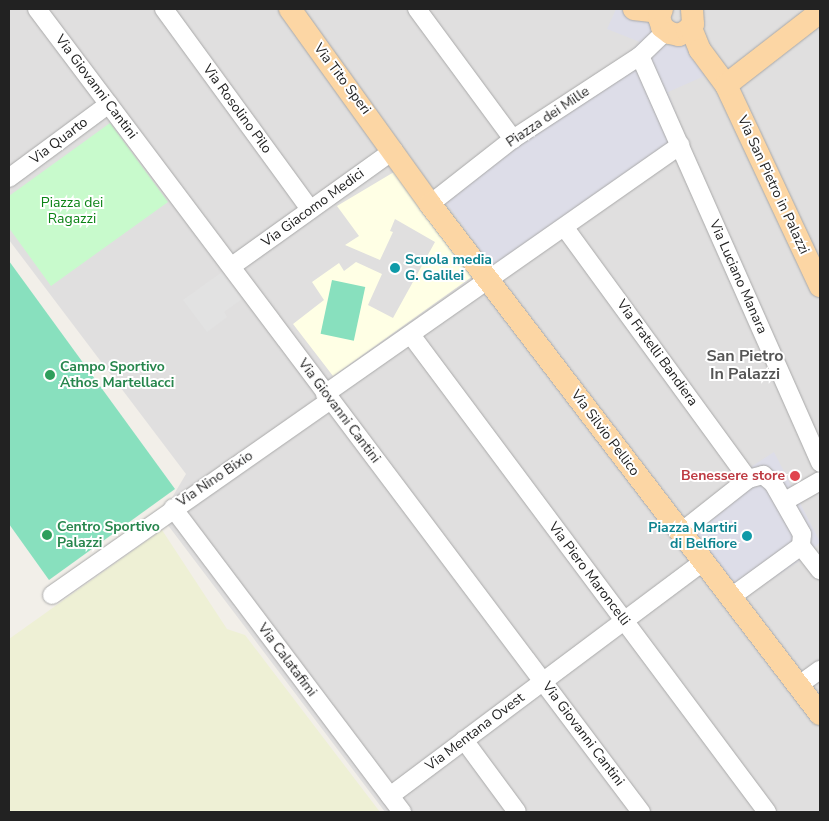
<!DOCTYPE html>
<html>
<head>
<meta charset="utf-8">
<style>
	body { margin:0 }
	#map { position:relative; width:829px; height:821px; overflow:hidden; background:#f2efe9; font-family:"Nunito Sans",sans-serif }
	div>[style] { position:absolute }
	.residential>* { inset:0; background:#e0dfdf }
	.education>* { inset:0; background:#ffffe5 }
	.farmland>* { inset:0; background:#eef0d5 }
	.park>* { inset:0; background:#c8facc }
	.pitch>* { inset:0; background:#88e0be; transform-origin:0 0 }
	.parking>* { inset:0; background:#e2e2e2 }
	.plaza>* { inset:0; background:#dddde8 }
	.roads { filter:drop-shadow(0 0 1px #a9a9a9) drop-shadow(0 0 1px #a9a9a9) }
	.minor>* { height:18px; margin:-9px; padding:0 9px; transform-origin:9px; border-radius:9px; background:#fff }
	.major>* { height:22px; margin:-11px; padding:0 11px; transform-origin:11px; border-radius:11px; background:#fcd6a4 }
	.dots>* { width:14px; height:14px; translate:-50% -50%; box-sizing:border-box; border:2px solid #fff; border-radius:50% }
	span { translate:-50% -50%; white-space:nowrap; text-align:center; line-height:1.15; -webkit-text-stroke:4px #fff; paint-order:stroke }
	.street-label { font-size:14px; color:#222 }
	.park-label { font-size:14px; color:#0c8416 }
	.culture-label { font-size:14px; color:#0d838f; font-weight:700 }
	.left { translate:0 -50%; text-align:left }
	.right { translate:-100% -50%; text-align:right }
	.leisure-label { font-size:14px; color:#27864d; font-weight:700 }
	.health-label { font-size:14px; color:#be3a42; font-weight:700 }
	.quarter-label { font-size:16px; color:#555; font-weight:700 }
	.frame { position:absolute; inset:0; border:10px solid #222; pointer-events:none }
</style>
</head>
<body>
<div id="map">
	<div class="residential">
		<div style="clip-path:polygon(9px 9px,820px 9px,820px 812px,385px 812px,161px 516px,186px 474px,9px 240px)"></div>
	</div>
	<div class="education">
		<div style="clip-path:polygon(394px 172px,473px 276px,333px 376px,293px 324px,324px 300px,312px 282px,339px 263px,344px 271px,356px 262px,382px 274px,368px 305px,393px 318px,435px 242px,395px 219px,390px 231px,393px 232px,380px 260px,345px 245px,359px 236px,337px 206px)"></div>
	</div>
	<div class="farmland">
		<div style="clip-path:polygon(162px 530px,227px 629px,245px 635px,380px 812px,9px 812px,9px 639px)"></div>
	</div>
	<div class="park">
		<div style="clip-path:polygon(110px 123px,168px 202px,51px 286px,9px 228px,9px 196px)"></div>
	</div>
	<div class="pitch">
		<div style="clip-path:polygon(9px 261px,175px 489px,49px 580px,9px 524px)"></div>
		<div style="left:332px;top:280px;width:34px;height:55px;rotate:12deg"></div>
	</div>
	<div class="parking">
		<div style="clip-path:polygon(222px 272px,242px 299px,224px 312px,227px 317px,207px 332px,183px 300px)"></div>
	</div>
	<div class="plaza">
		<div style="clip-path:polygon(616px 9px,634px 15px,651px 16px,652px 30px,665px 46px,682px 42px,709px 74px,668px 92px,682px 131px,675px 148px,495px 270px,437px 190px,622px 60px,640px 42px,607px 29px)"></div>
		<div style="clip-path:polygon(774px 452px,820px 542px,808px 555px,736px 603px,676px 526px,743px 472px)"></div>
	</div>
	<div class="roads">
		<div class="minor">
			<div style="left:37px;top:9px;width:1005px;rotate:53.05deg"></div>
			<div style="left:164px;top:9px;width:248px;rotate:53.9deg"></div>
			<div style="left:417px;top:9px;width:162px;rotate:53.6deg"></div>
			<div style="left:640px;top:56px;width:445px;rotate:66.1deg"></div>
			<div style="left:9px;top:178px;width:124px;rotate:-36.5deg"></div>
			<div style="left:430px;top:204px;width:105px;rotate:-38.1deg"></div>
			<div style="left:513px;top:139px;width:152px;rotate:-33.2deg"></div>
			<div style="left:640px;top:56px;width:36px;rotate:-44deg"></div>
			<div style="left:565px;top:228px;width:311px;rotate:53.9deg"></div>
			<div style="left:232px;top:266px;width:199px;rotate:-35.6deg"></div>
			<div style="left:411px;top:335px;width:595px;rotate:53.26deg"></div>
			<div style="left:325px;top:394px;width:434px;rotate:-35deg"></div>
			<div style="left:785px;top:501px;width:40px;rotate:-29.7deg"></div>
			<div style="left:173px;top:508px;width:381px;rotate:53deg"></div>
			<div style="left:681px;top:532px;width:85px;rotate:-38.3deg"></div>
			<div style="left:748px;top:479px;width:16px;rotate:-15deg"></div>
			<div style="left:763px;top:475px;width:13px;rotate:39deg"></div>
			<div style="left:773px;top:483px;width:59px;rotate:60.4deg"></div>
			<div style="left:802px;top:534px;width:12px;rotate:95deg"></div>
			<div style="left:801px;top:546px;width:87px;rotate:143.9deg"></div>
			<div style="left:801px;top:546px;width:31px;rotate:52deg"></div>
			<div style="left:52px;top:595px;width:340px;rotate:-35deg"></div>
			<div style="left:799px;top:685px;width:26px;rotate:-36deg"></div>
			<div style="left:464px;top:740px;width:89px;rotate:53.6deg"></div>
			<div style="left:390px;top:796px;width:392px;rotate:-36.8deg"></div>
		</div>
		<div class="major">
			<div style="left:290px;top:9px;width:240px;rotate:54.3deg"></div>
			<div style="left:430px;top:204px;width:642px;rotate:52.59deg"></div>
			<div style="left:634px;top:9px;width:26px;rotate:7deg"></div>
			<div style="left:662px;top:9px;width:9px;rotate:111deg"></div>
			<div style="left:659px;top:17px;width:10px;rotate:73deg"></div>
			<div style="left:662px;top:27px;width:10px;rotate:37deg"></div>
			<div style="left:670px;top:33px;width:9px;rotate:13deg"></div>
			<div style="left:679px;top:35px;width:9px;rotate:-27deg"></div>
			<div style="left:687px;top:31px;width:9px;rotate:-49deg"></div>
			<div style="left:693px;top:24px;width:15px;rotate:-94deg"></div>
			<div style="left:691px;top:28px;width:24px;rotate:68deg"></div>
			<div style="left:700px;top:50px;width:44px;rotate:53.4deg"></div>
			<div style="left:726px;top:85px;width:222px;rotate:64.9deg"></div>
			<div style="left:726px;top:85px;width:119px;rotate:-37.8deg"></div>
		</div>
	</div>
	<div class="dots">
		<div style="left:395px;top:268px;background:#0f9aa8"></div>
		<div style="left:50px;top:375px;background:#2e9e5b"></div>
		<div style="left:795px;top:476px;background:#e0444e"></div>
		<div style="left:47px;top:535px;background:#2e9e5b"></div>
		<div style="left:747px;top:536px;background:#0f9aa8"></div>
	</div>
	<div class="street-label">
		<span style="left:342px;top:79px;rotate:53deg">Via Tito Speri</span>
		<span style="left:96px;top:87px;rotate:53deg">Via Giovanni Cantini</span>
		<span style="left:237px;top:109px;rotate:54deg">Via Rosolino Pilo</span>
		<span style="left:548px;top:117px;rotate:-34deg">Piazza dei Mille</span>
		<span style="left:59px;top:141px;rotate:-37deg">Via Quarto</span>
		<span style="left:773px;top:185px;rotate:65deg">Via San Pietro in Palazzi</span>
		<span style="left:313px;top:208px;rotate:-36deg">Via Giacomo Medici</span>
		<span style="left:738px;top:277px;rotate:66deg">Via Luciano Manara</span>
		<span style="left:657px;top:353px;rotate:54deg">Via Fratelli Bandiera</span>
		<span style="left:339px;top:411px;rotate:53deg">Via Giovanni Cantini</span>
		<span style="left:605px;top:433px;rotate:53deg">Via Silvio Pellico</span>
		<span style="left:215px;top:479px;rotate:-34deg">Via Nino Bixio</span>
		<span style="left:589px;top:574px;rotate:53deg">Via Piero Maroncelli</span>
		<span style="left:287px;top:660px;rotate:53deg">Via Calatafimi</span>
		<span style="left:475px;top:732px;rotate:-37deg">Via Mentana Ovest</span>
		<span style="left:583px;top:734px;rotate:53deg">Via Giovanni Cantini</span>
	</div>
	<div class="park-label">
		<span style="left:72px;top:211px">Piazza dei<br>Ragazzi</span>
	</div>
	<div class="culture-label">
		<span class="left" style="left:405px;top:268px">Scuola media<br>G. Galilei</span>
		<span class="right" style="left:737px;top:536px">Piazza Martiri<br>di Belfiore</span>
	</div>
	<div class="leisure-label">
		<span class="left" style="left:60px;top:375px">Campo Sportivo<br>Athos Martellacci</span>
		<span class="left" style="left:57px;top:535px">Centro Sportivo<br>Palazzi</span>
	</div>
	<div class="health-label">
		<span class="right" style="left:785px;top:476px">Benessere store</span>
	</div>
	<div class="quarter-label">
		<span style="left:745px;top:365px">San Pietro<br>In Palazzi</span>
	</div>
	<div class="frame"></div>
</div>
</body>
</html>
